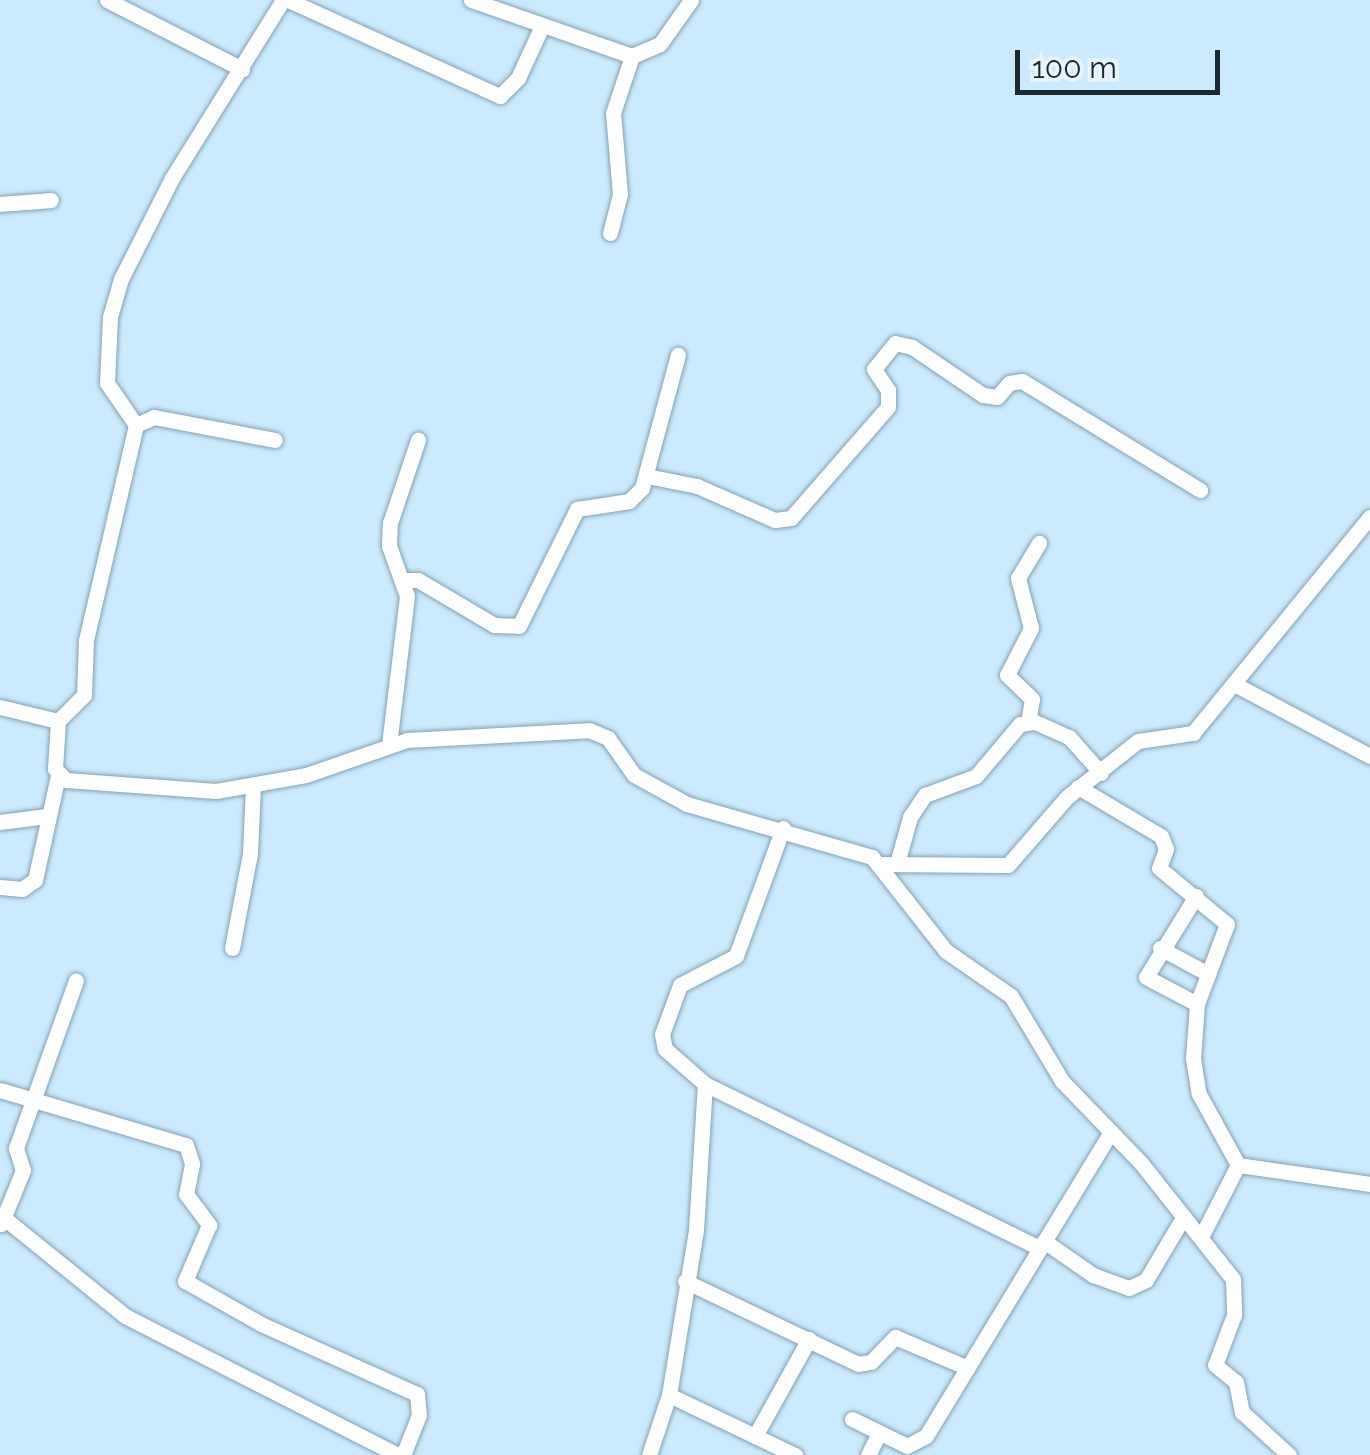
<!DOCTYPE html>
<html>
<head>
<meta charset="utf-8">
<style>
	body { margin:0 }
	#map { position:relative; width:1370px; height:1455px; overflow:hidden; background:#cbeafd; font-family:Raleway,sans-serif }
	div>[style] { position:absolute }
	.roads { filter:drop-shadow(0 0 2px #84a2b4) drop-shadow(0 0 2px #84a2b4) }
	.minor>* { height:15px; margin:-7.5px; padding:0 7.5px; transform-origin:7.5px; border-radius:7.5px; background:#fff }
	span { translate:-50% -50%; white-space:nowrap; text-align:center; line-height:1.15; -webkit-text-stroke:9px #e7f4fc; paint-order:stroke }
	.scale { position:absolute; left:1015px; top:50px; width:205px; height:45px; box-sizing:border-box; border:5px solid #1c282f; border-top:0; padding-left:12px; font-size:30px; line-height:35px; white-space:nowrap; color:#1c282f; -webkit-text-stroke:8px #e7f4fc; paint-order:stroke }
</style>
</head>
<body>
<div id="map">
	<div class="roads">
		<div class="minor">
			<div style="left:107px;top:0;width:152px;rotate:27.1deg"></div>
			<div style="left:288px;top:0;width:233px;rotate:24.4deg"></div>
			<div style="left:500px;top:96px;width:25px;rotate:-45deg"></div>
			<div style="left:518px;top:78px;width:57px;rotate:-65.2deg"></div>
			<div style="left:471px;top:0;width:170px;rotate:19.2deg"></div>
			<div style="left:632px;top:56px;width:30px;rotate:-23deg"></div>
			<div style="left:660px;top:44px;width:54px;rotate:-54.8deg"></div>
			<div style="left:0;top:204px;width:51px;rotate:-4.5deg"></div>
			<div style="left:610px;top:233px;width:40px;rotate:-75.6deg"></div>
			<div style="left:620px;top:194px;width:81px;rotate:-94.9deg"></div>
			<div style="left:613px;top:113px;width:60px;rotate:-71.6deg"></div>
			<div style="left:136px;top:425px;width:51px;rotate:-124.6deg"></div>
			<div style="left:107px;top:383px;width:66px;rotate:-87.4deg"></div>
			<div style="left:110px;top:317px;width:40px;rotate:-74deg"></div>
			<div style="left:121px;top:279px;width:113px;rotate:-63.2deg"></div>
			<div style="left:172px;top:178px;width:210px;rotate:-58.1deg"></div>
			<div style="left:647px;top:476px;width:51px;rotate:11.3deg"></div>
			<div style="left:697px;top:486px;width:85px;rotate:23.6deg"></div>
			<div style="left:775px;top:520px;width:16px;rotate:-7deg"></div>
			<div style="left:791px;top:518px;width:147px;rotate:-48.9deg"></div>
			<div style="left:888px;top:407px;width:17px;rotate:-90deg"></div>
			<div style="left:888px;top:390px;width:25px;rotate:-124deg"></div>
			<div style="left:874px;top:369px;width:33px;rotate:-51deg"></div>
			<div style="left:895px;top:343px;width:17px;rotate:13deg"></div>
			<div style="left:912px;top:347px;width:86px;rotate:34.1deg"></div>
			<div style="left:983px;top:395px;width:14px;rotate:8deg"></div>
			<div style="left:997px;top:397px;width:18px;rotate:-49deg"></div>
			<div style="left:1009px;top:383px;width:13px;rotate:-9deg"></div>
			<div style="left:1022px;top:381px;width:209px;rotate:31.5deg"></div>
			<div style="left:403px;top:580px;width:15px"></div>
			<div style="left:418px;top:580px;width:88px;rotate:30.6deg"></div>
			<div style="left:494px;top:625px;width:25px;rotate:2deg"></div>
			<div style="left:519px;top:626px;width:131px;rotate:-63.6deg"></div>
			<div style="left:577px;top:509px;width:53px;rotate:-8.7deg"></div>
			<div style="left:629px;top:501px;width:18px;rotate:-45deg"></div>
			<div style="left:642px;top:488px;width:138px;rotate:-74.9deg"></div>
			<div style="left:1234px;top:684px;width:154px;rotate:27.9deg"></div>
			<div style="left:0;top:707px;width:60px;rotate:13.6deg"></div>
			<div style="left:58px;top:721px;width:37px;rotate:-45deg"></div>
			<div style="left:84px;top:695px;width:55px;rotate:-87.9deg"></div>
			<div style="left:86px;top:640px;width:221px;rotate:-76.9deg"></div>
			<div style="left:136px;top:425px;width:20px;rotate:-24deg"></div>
			<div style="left:154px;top:417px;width:123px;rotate:10.8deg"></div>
			<div style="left:58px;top:721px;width:48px;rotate:93.6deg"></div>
			<div style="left:55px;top:769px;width:16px;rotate:45deg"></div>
			<div style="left:66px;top:780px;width:150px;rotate:4.2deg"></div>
			<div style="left:216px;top:791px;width:91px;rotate:-10.1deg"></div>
			<div style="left:306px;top:775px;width:107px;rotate:-19.1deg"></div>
			<div style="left:407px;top:740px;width:182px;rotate:-3.1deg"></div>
			<div style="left:589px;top:730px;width:21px;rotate:23deg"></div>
			<div style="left:608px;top:738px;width:45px;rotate:54.9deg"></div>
			<div style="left:634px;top:775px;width:60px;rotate:28.7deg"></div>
			<div style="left:687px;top:804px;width:192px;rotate:16deg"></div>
			<div style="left:872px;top:857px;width:120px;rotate:51.8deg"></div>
			<div style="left:946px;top:951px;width:79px;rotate:34.7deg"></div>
			<div style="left:1011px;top:996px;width:99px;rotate:59deg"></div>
			<div style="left:1062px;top:1081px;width:114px;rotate:46.1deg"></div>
			<div style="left:1141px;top:1163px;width:148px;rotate:51.6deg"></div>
			<div style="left:1233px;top:1279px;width:36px;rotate:88deg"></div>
			<div style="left:1234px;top:1315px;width:53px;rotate:110.8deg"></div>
			<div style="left:1215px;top:1365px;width:27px;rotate:39deg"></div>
			<div style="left:1236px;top:1382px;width:31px;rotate:79deg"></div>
			<div style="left:1242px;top:1412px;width:64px;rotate:42.5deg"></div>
			<div style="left:1028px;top:722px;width:23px;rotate:-80deg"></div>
			<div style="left:1032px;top:699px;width:35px;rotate:-136deg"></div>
			<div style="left:1007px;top:675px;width:53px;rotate:-62.9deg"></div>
			<div style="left:1031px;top:628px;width:52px;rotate:-104.6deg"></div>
			<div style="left:1018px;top:578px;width:41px;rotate:-59deg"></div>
			<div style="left:389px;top:745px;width:150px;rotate:-83.1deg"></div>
			<div style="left:407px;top:596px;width:53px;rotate:-109.8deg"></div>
			<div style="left:389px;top:546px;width:23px;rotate:-88deg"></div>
			<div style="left:390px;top:523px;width:88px;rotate:-71.4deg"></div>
			<div style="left:1078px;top:787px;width:96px;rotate:30.6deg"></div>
			<div style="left:1161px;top:836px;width:14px;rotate:69deg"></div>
			<div style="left:1166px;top:849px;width:20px;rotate:110deg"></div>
			<div style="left:1159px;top:868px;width:88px;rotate:39.5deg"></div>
			<div style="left:1227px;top:924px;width:85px;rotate:110.6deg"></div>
			<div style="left:1197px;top:1004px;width:54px;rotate:94.2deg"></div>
			<div style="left:1193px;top:1058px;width:36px;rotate:81deg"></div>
			<div style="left:1199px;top:1094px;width:81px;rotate:61.2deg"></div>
			<div style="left:1238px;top:1165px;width:81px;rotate:117.2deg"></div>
			<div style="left:0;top:822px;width:47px;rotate:-7.3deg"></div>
			<div style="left:783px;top:828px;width:136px;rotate:110.2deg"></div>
			<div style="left:736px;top:956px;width:63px;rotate:152.6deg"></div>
			<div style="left:680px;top:985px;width:52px;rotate:110.2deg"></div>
			<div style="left:662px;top:1034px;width:15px;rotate:79deg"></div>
			<div style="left:665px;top:1049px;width:53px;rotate:41.2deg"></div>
			<div style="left:705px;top:1084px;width:373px;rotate:26.1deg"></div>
			<div style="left:898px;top:860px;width:45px;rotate:-74.4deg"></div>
			<div style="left:910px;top:817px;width:27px;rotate:-56deg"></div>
			<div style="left:925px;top:795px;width:54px;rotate:-20.4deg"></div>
			<div style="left:976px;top:776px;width:68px;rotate:-49.8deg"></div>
			<div style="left:1020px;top:724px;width:15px;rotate:-8deg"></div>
			<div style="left:1035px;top:722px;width:37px;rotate:24deg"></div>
			<div style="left:1069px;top:737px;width:48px;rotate:48.4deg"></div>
			<div style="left:879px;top:864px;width:129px;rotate:0.4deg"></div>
			<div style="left:1008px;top:865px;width:90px;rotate:-49.1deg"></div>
			<div style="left:1067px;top:797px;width:90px;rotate:-38.3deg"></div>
			<div style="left:1138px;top:741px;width:56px;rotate:-8.3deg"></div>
			<div style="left:1193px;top:733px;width:279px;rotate:-50.7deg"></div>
			<div style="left:0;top:887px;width:22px;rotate:5deg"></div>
			<div style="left:22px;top:889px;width:16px;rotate:-35deg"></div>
			<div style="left:35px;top:880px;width:107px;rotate:-77.6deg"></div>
			<div style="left:1196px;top:896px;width:95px;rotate:121.7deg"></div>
			<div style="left:1146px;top:977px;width:58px;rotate:27.9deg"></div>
			<div style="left:232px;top:948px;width:96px;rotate:-79.2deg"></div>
			<div style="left:250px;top:854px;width:68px;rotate:-87.5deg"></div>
			<div style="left:1160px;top:948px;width:55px;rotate:28.4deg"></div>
			<div style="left:0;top:1090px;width:194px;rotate:16.5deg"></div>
			<div style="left:186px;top:1145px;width:20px;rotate:72deg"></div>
			<div style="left:192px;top:1164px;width:31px;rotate:101deg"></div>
			<div style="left:186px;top:1194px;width:39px;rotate:53deg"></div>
			<div style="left:209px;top:1225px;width:61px;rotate:113.2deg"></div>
			<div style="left:185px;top:1281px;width:87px;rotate:29.5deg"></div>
			<div style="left:261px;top:1324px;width:171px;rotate:24.2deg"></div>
			<div style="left:417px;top:1394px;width:21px;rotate:85deg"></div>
			<div style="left:419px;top:1415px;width:43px;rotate:111.8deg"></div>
			<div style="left:1238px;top:1165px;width:133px;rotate:8.2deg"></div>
			<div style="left:4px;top:1218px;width:156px;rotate:39deg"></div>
			<div style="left:125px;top:1316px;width:306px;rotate:27deg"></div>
			<div style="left:1px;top:1224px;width:58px;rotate:-67.8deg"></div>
			<div style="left:23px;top:1170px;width:23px;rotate:-108deg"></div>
			<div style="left:16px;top:1148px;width:178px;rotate:-70.3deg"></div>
			<div style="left:1044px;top:1241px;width:60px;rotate:34.8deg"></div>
			<div style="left:1093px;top:1275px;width:38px;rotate:20deg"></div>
			<div style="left:1129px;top:1288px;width:19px;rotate:-25deg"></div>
			<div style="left:1146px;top:1280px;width:74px;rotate:-59.3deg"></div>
			<div style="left:685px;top:1281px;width:192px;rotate:25.6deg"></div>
			<div style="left:858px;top:1364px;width:13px;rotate:-9deg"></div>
			<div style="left:871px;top:1362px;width:35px;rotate:-46deg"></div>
			<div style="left:895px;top:1337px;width:79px;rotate:23deg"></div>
			<div style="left:669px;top:1395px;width:140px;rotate:25.5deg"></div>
			<div style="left:852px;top:1419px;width:61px;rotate:26.1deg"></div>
			<div style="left:907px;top:1446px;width:21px;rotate:-28deg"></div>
			<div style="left:926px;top:1436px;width:356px;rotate:-58.7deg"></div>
			<div style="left:755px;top:1436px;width:111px;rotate:-60.9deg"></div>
			<div style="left:649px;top:1455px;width:63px;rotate:-71.6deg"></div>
			<div style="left:669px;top:1395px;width:167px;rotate:-80.7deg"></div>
			<div style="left:696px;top:1230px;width:146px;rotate:-86.5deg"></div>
			<div style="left:868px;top:1455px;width:25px;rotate:-63deg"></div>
		</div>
	</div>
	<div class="scale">100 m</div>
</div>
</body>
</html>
